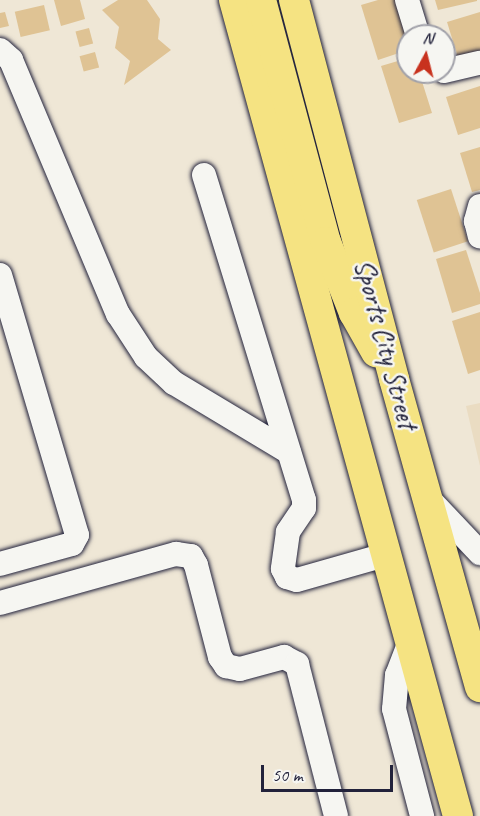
<!DOCTYPE html>
<html>
<head>
<meta charset="utf-8">
<style>
	body { margin:0 }
	#map { position:relative; width:480px; height:816px; overflow:hidden; background:#efe7d6; font-family:Caveat,sans-serif }
	div>[style] { position:absolute }
	.built>* { inset:0; background:#eadcc2 }
	.building>* { inset:0; background:#dfc394; transform-origin:0 0 }
	.roads { filter:drop-shadow(0 0 2px #22223b) drop-shadow(0 0 2px #22223b) }
	.minor>* { height:24px; margin:-12px; padding:0 12px; transform-origin:12px; border-radius:12px; background:#f6f6f2 }
	.major>* { height:30px; margin:-15px; padding:0 15px; transform-origin:15px; border-radius:15px; background:#f5e382 }
	span { translate:-50% -50%; white-space:nowrap; text-align:center; line-height:1.15; -webkit-text-stroke:5px #f6f6f2; paint-order:stroke }
	.street-label { font-size:28px; color:#22223b }
	.north { position:absolute; left:396px; top:24px; width:60px; height:60px; box-sizing:border-box; background:#f6f6f2; border:2px solid #a1a1a9; border-radius:50%; rotate:7deg; font-size:16px; font-weight:700; line-height:24px; text-align:center; color:#22223b }
	.north::after { content:''; display:block; margin:auto; width:21px; height:27px; background:#c8321e; clip-path:polygon(50% 0,100% 100%,50% 72%,0 100%) }
	.scale { position:absolute; left:261px; top:765px; width:132px; height:27px; box-sizing:border-box; border:3px solid #22223b; border-top:0; padding-left:8px; font-size:18px; line-height:21px; white-space:nowrap; color:#22223b; -webkit-text-stroke:4px #f6f6f2; paint-order:stroke }
</style>
</head>
<body>
<div id="map">
	<div class="built">
		<div style="clip-path:polygon(480px 403px,480px 466px,466px 406px)"></div>
	</div>
	<div class="building">
		<div style="clip-path:polygon(54px 0,80px 0,85px 19px,61px 26px)"></div>
		<div style="clip-path:polygon(118px 0,147px 0,160px 19px,158px 39px,171px 50px,124px 85px,130px 61px,115px 48px,119px 27px,102px 10px)"></div>
		<div style="clip-path:polygon(378px 0,400px 0,408px 36px,408px 50px,378px 60px,361px 5px)"></div>
		<div style="clip-path:polygon(435px 0,477px 0,477px 1px,438px 10px)"></div>
		<div style="left:44px;top:5px;width:26px;height:30px;rotate:77deg"></div>
		<div style="clip-path:polygon(5px 12px,9px 26px,0 28px,0 13px)"></div>
		<div style="clip-path:polygon(480px 12px,480px 54px,459px 61px,447px 22px)"></div>
		<div style="left:89px;top:28px;width:16px;height:14px;rotate:75deg"></div>
		<div style="left:95px;top:52px;width:16px;height:16px;rotate:75deg"></div>
		<div style="clip-path:polygon(408px 58px,408px 72px,419px 72px,432px 113px,399px 123px,381px 66px)"></div>
		<div style="clip-path:polygon(480px 86px,480px 128px,458px 135px,446px 97px)"></div>
		<div style="clip-path:polygon(480px 147px,480px 190px,472px 192px,460px 153px)"></div>
		<div style="left:451px;top:189px;width:55px;height:36px;rotate:72deg"></div>
		<div style="clip-path:polygon(466px 250px,480px 293px,480px 304px,452px 313px,436px 259px)"></div>
		<div style="clip-path:polygon(480px 312px,480px 370px,468px 374px,452px 321px)"></div>
	</div>
	<div class="roads">
		<div class="minor">
			<div style="left:407px;top:0;width:38px;rotate:73deg"></div>
			<div style="left:0;top:50px;width:15px;rotate:42deg"></div>
			<div style="left:11px;top:60px;width:276px;rotate:67.2deg"></div>
			<div style="left:118px;top:314px;width:51px;rotate:56.9deg"></div>
			<div style="left:146px;top:357px;width:38px;rotate:43deg"></div>
			<div style="left:174px;top:383px;width:134px;rotate:31deg"></div>
			<div style="left:444px;top:71px;width:37px;rotate:-13deg"></div>
			<div style="left:204px;top:175px;width:340px;rotate:72.9deg"></div>
			<div style="left:304px;top:500px;width:8px;rotate:90deg"></div>
			<div style="left:304px;top:508px;width:29px;rotate:124deg"></div>
			<div style="left:288px;top:532px;width:37px;rotate:98deg"></div>
			<div style="left:283px;top:569px;width:9px;rotate:63deg"></div>
			<div style="left:287px;top:577px;width:10px;rotate:17deg"></div>
			<div style="left:297px;top:580px;width:95px;rotate:-15.9deg"></div>
			<div style="left:480px;top:206px;width:16px;rotate:105deg"></div>
			<div style="left:476px;top:221px;width:16px;rotate:76deg"></div>
			<div style="left:0;top:275px;width:271px;rotate:73.5deg"></div>
			<div style="left:77px;top:535px;width:10px;rotate:119deg"></div>
			<div style="left:72px;top:544px;width:75px;rotate:164.5deg"></div>
			<div style="left:428px;top:498px;width:76px;rotate:46.6deg"></div>
			<div style="left:0;top:603px;width:183px;rotate:-15.6deg"></div>
			<div style="left:176px;top:554px;width:15px;rotate:8deg"></div>
			<div style="left:191px;top:556px;width:10px;rotate:61deg"></div>
			<div style="left:196px;top:565px;width:95px;rotate:75.4deg"></div>
			<div style="left:220px;top:657px;width:11px;rotate:56deg"></div>
			<div style="left:226px;top:666px;width:14px;rotate:12deg"></div>
			<div style="left:240px;top:669px;width:46px;rotate:-15.3deg"></div>
			<div style="left:284px;top:657px;width:15px;rotate:28deg"></div>
			<div style="left:297px;top:664px;width:157px;rotate:75.6deg"></div>
			<div style="left:411px;top:639px;width:39px;rotate:111deg"></div>
			<div style="left:397px;top:675px;width:34px;rotate:95deg"></div>
			<div style="left:394px;top:709px;width:111px;rotate:75.3deg"></div>
		</div>
		<div class="major">
			<div style="left:234px;top:0;width:846px;rotate:74.65deg"></div>
			<div style="left:261px;top:0;width:251px;rotate:75deg"></div>
			<div style="left:326px;top:242px;width:76px;rotate:68.5deg"></div>
			<div style="left:354px;top:313px;width:45px;rotate:60.6deg"></div>
			<div style="left:294px;top:0;width:392px;rotate:75.2deg"></div>
			<div style="left:394px;top:379px;width:320px;rotate:74.4deg"></div>
		</div>
	</div>
	<div class="street-label">
		<span style="left:386px;top:344px;rotate:75deg">Sports City Street</span>
	</div>
	<div class="north">N</div>
	<div class="scale">50 m</div>
</div>
</body>
</html>
